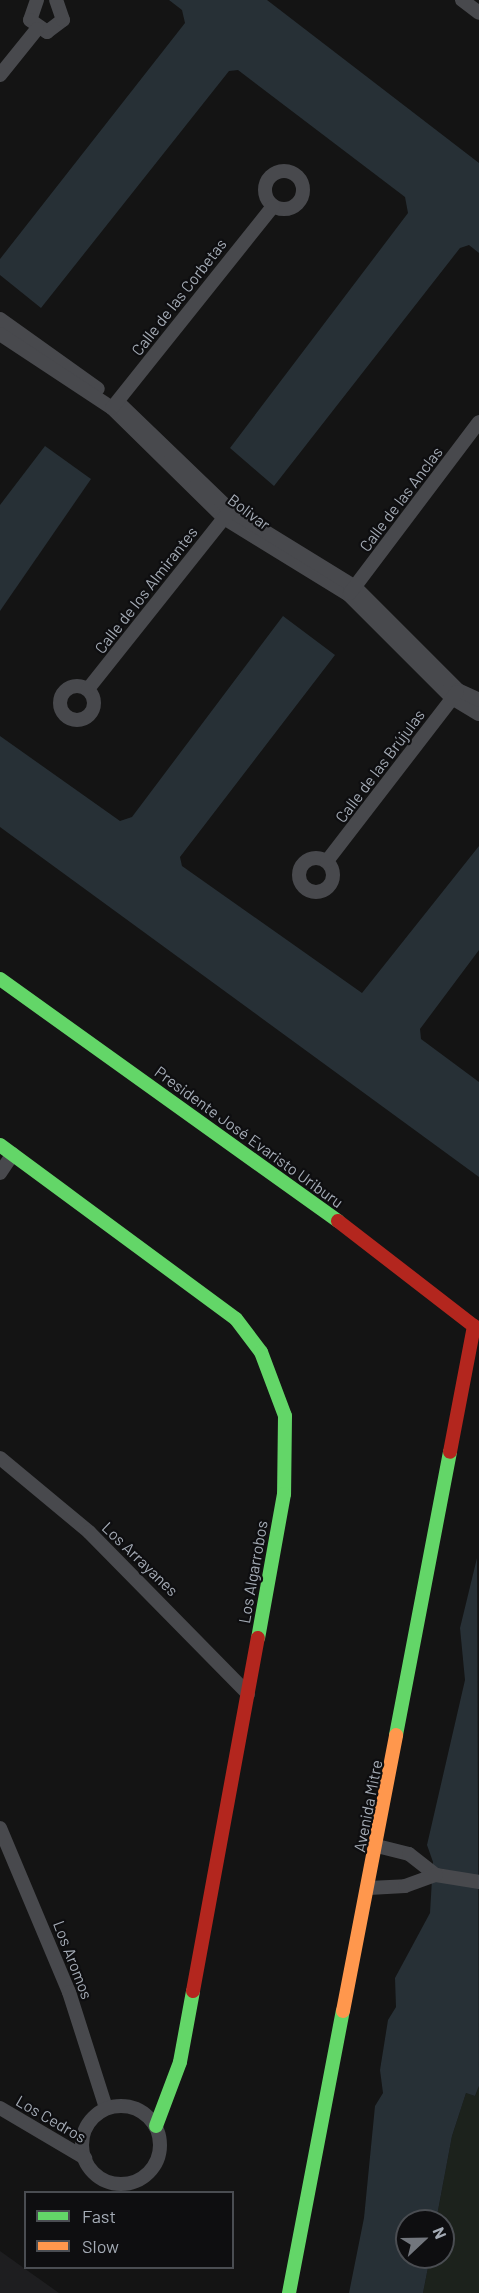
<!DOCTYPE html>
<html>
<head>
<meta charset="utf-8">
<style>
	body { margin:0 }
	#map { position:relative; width:479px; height:2293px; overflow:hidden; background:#141414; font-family:Barlow,sans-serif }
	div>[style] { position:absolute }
	.built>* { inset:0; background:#1e1e20 }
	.green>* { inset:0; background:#1c221c }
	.water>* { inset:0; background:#273036 }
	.street>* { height:14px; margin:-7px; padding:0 7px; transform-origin:7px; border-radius:7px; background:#48494d }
	.street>.ring { margin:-7px; padding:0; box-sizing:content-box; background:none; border:14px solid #48494d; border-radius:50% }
	.fast>* { height:14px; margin:-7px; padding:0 7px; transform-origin:7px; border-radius:7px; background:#63d668 }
	.slow>* { height:14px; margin:-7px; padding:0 7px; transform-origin:7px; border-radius:7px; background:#ff974d }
	.jam>* { height:14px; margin:-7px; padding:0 7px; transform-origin:7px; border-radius:7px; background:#b3261e }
	span { translate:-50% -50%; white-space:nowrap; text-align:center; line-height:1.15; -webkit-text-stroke:4.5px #0e0e10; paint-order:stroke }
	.street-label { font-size:16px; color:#a4abb5 }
	.legend { position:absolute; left:24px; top:2191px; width:210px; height:78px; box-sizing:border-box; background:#0e0e10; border:2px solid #4a4d52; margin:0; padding:8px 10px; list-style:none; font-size:18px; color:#a4abb5 }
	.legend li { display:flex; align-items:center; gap:12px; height:30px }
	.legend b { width:30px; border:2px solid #4a4d52 }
	.north { position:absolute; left:395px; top:2209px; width:60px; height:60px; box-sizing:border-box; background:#0e0e10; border:2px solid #4a4d52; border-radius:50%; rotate:68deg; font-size:16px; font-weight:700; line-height:24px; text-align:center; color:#a4abb5 }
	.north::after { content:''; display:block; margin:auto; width:21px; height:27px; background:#72767d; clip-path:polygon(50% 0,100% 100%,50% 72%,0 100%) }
</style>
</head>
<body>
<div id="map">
	<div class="built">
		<div style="clip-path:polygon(0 2251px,59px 2293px,0 2293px)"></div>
	</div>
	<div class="green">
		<div style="clip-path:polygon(479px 2086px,479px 2293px,423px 2293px,430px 2257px,443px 2257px,443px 2221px,436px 2221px,452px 2136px,466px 2093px,475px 2096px)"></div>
	</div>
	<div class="water">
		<div style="clip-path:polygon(169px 0,267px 0,479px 163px,479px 253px,469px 245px,460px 248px,274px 486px,230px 448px,408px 213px,405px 197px,238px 70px,229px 71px,41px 308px,0 275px,0 259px,185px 23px,182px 10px)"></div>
		<div style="clip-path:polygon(45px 446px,91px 479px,0 611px,0 505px)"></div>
		<div style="clip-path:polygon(283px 616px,335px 655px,180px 857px,182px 866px,362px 993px,479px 846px,479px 950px,420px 1029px,421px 1039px,479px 1082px,479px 1177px,0 827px,0 736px,120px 821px,132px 817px)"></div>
		<div style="clip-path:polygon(477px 1558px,479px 2086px,475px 2096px,466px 2093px,452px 2136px,436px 2221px,407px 2221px,407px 2257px,430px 2257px,423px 2293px,349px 2293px,364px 2218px,375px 2106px,383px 2093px,380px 2070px,388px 2020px,396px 2007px,395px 1978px,430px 1913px,433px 1862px,427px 1845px,465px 1680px,460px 1628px)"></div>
	</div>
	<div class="street">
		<div style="left:37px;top:0;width:21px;rotate:109deg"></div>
		<div style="left:30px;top:20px;width:21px;rotate:35deg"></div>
		<div style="left:47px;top:32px;width:20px;rotate:-37deg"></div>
		<div style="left:63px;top:20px;width:21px;rotate:-109deg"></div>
		<div style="left:462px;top:0;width:21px;rotate:37deg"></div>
		<div style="left:0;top:75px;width:59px;rotate:-51.2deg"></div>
		<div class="ring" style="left:265px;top:171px;width:24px;height:24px"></div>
		<div style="left:0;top:319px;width:120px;rotate:35.5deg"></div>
		<div style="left:0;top:334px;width:134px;rotate:33.5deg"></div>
		<div style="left:112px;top:408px;width:157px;rotate:44.5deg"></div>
		<div style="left:224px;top:518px;width:147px;rotate:31.6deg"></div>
		<div style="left:349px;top:595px;width:146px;rotate:45deg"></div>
		<div style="left:452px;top:698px;width:31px;rotate:31deg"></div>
		<div style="left:119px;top:403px;width:154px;rotate:43.9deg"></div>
		<div style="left:230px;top:510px;width:147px;rotate:31.6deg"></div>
		<div style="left:355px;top:587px;width:146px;rotate:45deg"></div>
		<div style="left:458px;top:690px;width:23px;rotate:25deg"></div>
		<div style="left:112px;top:408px;width:258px;rotate:-51.4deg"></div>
		<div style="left:350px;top:593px;width:214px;rotate:-53deg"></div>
		<div class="ring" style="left:60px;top:686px;width:20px;height:20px"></div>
		<div style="left:88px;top:689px;width:226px;rotate:-51.5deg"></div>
		<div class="ring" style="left:299px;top:858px;width:20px;height:20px"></div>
		<div style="left:327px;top:861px;width:213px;rotate:-52.4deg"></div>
		<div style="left:0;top:1173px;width:23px;rotate:-56deg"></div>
		<div style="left:0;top:1458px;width:116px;rotate:39.7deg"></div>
		<div style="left:89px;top:1532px;width:227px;rotate:45.5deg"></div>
		<div style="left:0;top:1828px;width:178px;rotate:67.2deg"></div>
		<div style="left:69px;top:1992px;width:122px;rotate:72.3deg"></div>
		<div style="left:377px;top:1846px;width:33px;rotate:14deg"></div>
		<div style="left:409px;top:1854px;width:34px;rotate:38deg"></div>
		<div style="left:436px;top:1875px;width:44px;rotate:9.2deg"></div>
		<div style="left:369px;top:1888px;width:36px;rotate:-3deg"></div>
		<div style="left:405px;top:1886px;width:33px;rotate:-20deg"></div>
		<div class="ring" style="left:82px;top:2106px;width:64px;height:64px"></div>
		<div style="left:0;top:2108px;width:99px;rotate:30.5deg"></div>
	</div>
	<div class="fast">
		<div style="left:0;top:979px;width:416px;rotate:35.6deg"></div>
		<div style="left:0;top:1145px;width:293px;rotate:36.4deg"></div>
		<div style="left:236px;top:1319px;width:41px;rotate:52.9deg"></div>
		<div style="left:261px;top:1352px;width:68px;rotate:69.4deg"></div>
		<div style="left:285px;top:1416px;width:78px;rotate:90.7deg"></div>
		<div style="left:284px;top:1494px;width:146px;rotate:100.2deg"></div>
		<div style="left:396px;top:1735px;width:288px;rotate:-79.2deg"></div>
		<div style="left:156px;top:2126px;width:68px;rotate:-69.4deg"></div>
		<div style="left:180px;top:2062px;width:72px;rotate:-79.6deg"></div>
		<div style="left:289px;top:2293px;width:287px;rotate:-79.2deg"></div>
	</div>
	<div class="slow">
		<div style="left:343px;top:2011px;width:281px;rotate:-79.1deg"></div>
	</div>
	<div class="jam">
		<div style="left:338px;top:1221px;width:172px;rotate:37.7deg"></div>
		<div style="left:474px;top:1326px;width:128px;rotate:100.8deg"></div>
		<div style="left:193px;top:1991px;width:359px;rotate:-79.6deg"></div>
	</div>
	<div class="street-label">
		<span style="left:179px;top:297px;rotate:-52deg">Calle de las Corbetas</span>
		<span style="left:401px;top:499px;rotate:-53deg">Calle de las Anclas</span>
		<span style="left:249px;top:512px;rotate:37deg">Bolivar</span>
		<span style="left:146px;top:590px;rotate:-52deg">Calle de los Almirantes</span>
		<span style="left:380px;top:766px;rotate:-53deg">Calle de las Brújulas</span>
		<span style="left:249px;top:1137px;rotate:36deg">Presidente José Evaristo Uriburu</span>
		<span style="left:140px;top:1559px;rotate:44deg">Los Arrayanes</span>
		<span style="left:253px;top:1572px;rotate:-80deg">Los Algarrobos</span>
		<span style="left:368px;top:1806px;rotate:-79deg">Avenida Mitre</span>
		<span style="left:73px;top:1960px;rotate:69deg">Los Aromos</span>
		<span style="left:51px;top:2119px;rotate:30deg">Los Cedros</span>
	</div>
	<ul class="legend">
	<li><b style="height:8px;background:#63d668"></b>Fast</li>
	<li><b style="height:8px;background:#ff974d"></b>Slow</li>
	</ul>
	<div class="north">N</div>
</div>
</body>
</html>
